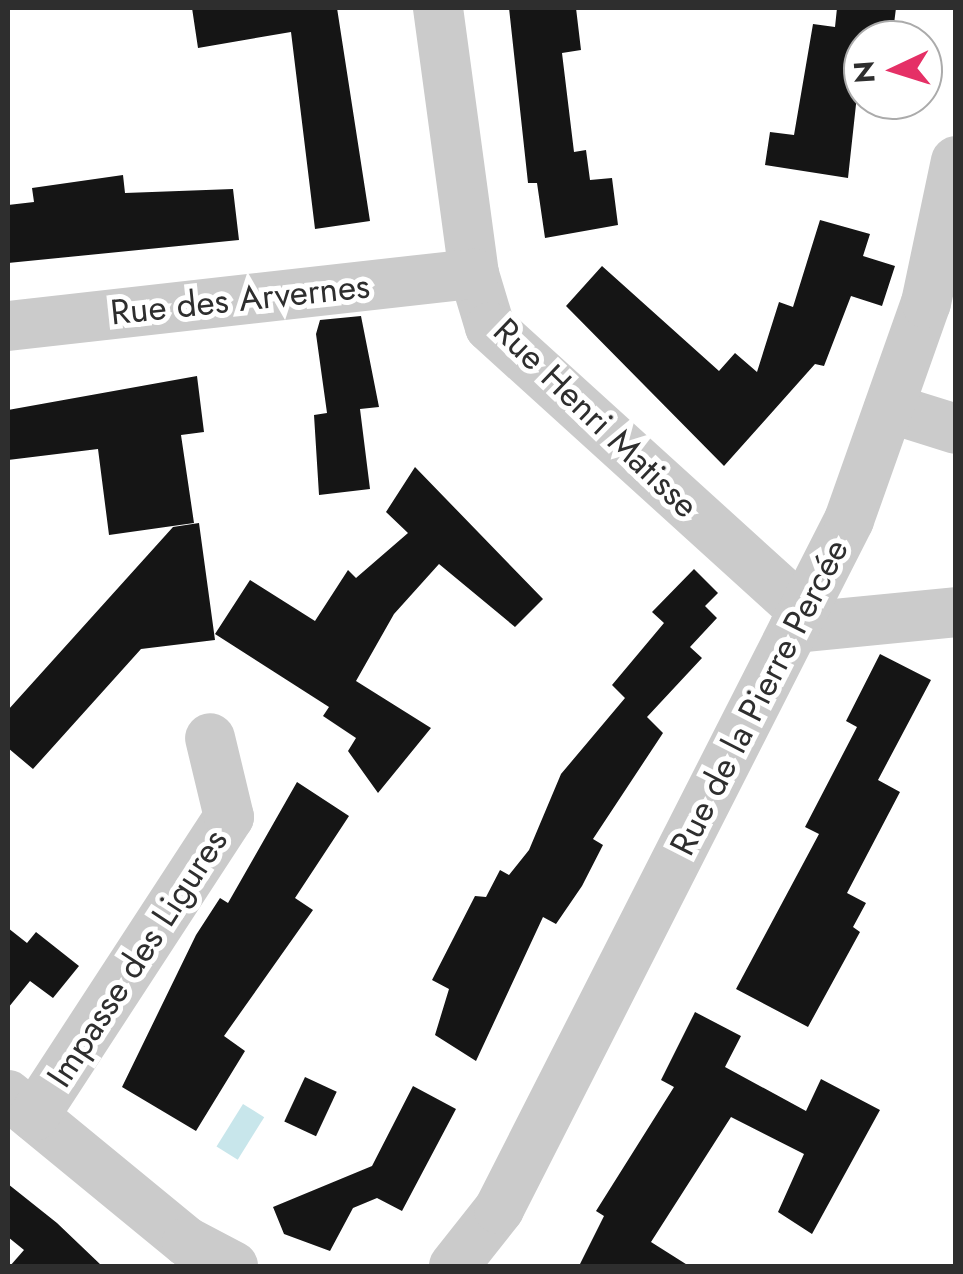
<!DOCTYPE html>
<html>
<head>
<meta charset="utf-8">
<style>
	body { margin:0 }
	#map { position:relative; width:963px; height:1274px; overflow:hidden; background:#fff; font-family:Jost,sans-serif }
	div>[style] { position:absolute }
	.water>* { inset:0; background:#c8e6eb; transform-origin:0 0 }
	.building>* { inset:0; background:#151515; transform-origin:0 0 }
	.minor>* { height:50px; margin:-25px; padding:0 25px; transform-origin:25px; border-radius:25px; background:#cbcbcb }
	span { translate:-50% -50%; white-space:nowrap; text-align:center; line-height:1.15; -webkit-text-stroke:10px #fff; paint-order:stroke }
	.street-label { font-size:35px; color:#2e2e2e }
	.frame { position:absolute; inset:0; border:10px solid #2e2e2e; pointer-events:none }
	.north { position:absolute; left:843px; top:20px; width:100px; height:100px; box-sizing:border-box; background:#fff; border:2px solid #ababab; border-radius:50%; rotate:266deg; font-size:28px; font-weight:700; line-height:40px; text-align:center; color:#2e2e2e }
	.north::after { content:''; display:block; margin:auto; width:35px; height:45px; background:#e53066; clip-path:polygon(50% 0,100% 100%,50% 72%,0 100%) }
</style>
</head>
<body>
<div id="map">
	<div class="water">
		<div style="left:243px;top:1104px;width:25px;height:50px;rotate:32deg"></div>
	</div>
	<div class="building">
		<div style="clip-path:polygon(192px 8px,337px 8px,370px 221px,315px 229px,291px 32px,198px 48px)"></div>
		<div style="clip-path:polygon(509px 8px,576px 8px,581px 50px,562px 53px,574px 152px,586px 150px,590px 180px,612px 178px,618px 225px,545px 238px,537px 183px,528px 183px)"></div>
		<div style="clip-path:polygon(837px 8px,896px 8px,892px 40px,863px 40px,848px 178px,765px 165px,770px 132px,794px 135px,813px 24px,835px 27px)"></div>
		<div style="clip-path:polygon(123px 175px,125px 193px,233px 189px,239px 240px,8px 263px,8px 205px,34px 202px,32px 188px)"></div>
		<div style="clip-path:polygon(820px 220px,870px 234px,863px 256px,895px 266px,882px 306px,851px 296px,824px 366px,815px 364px,724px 466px,566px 306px,602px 266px,719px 371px,735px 353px,757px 372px,779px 302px,793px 307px)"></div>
		<div style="clip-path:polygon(361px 316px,379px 407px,360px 409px,370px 489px,319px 495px,314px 415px,327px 413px,316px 334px,320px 320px)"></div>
		<div style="clip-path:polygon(197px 376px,204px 432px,181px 435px,194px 523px,109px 535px,98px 449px,8px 460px,8px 410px)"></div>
		<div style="clip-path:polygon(415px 467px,543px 599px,515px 627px,439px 564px,394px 614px,356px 681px,431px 728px,378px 793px,348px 751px,356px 738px,323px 716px,329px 707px,215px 634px,250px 580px,315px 621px,348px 570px,356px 578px,408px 533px,386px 512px)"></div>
		<div style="clip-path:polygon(199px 523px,215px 640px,141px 649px,33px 769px,8px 748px,8px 710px,173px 527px)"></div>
		<div style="clip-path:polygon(694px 569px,718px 593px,705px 606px,717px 618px,690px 647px,702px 658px,647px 717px,663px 733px,593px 839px,603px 845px,582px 886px,556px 924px,543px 917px,476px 1061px,435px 1035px,449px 989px,432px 980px,475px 896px,486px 897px,500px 870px,509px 875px,529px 850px,561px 774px,625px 698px,612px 685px,664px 623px,652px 612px)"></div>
		<div style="clip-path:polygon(880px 654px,931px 680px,878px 780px,900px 792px,847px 893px,866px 903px,853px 927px,860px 932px,808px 1027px,736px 989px,819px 834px,805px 827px,857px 727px,846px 721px)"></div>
		<div style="clip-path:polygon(297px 782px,349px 816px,295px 898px,313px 910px,224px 1036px,245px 1051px,196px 1131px,122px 1087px,196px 935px,220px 898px,228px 903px)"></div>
		<div style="clip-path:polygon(8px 928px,27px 943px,36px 932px,79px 966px,53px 998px,30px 981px,8px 1008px)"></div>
		<div style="clip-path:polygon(695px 1012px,741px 1036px,725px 1067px,806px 1111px,821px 1079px,880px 1110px,812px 1234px,778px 1212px,804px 1154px,731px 1117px,651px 1242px,689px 1266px,579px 1266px,604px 1216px,596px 1211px,674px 1087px,661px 1080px)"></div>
		<div style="left:305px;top:1077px;width:35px;height:49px;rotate:25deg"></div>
		<div style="clip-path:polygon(413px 1086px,456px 1109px,402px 1211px,377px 1198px,353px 1208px,330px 1251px,284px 1234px,273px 1207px,372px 1166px)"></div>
		<div style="clip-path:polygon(8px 1184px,57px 1223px,102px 1266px,10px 1266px,24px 1250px,8px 1237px)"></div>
	</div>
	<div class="minor">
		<div style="left:438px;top:8px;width:268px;rotate:82.3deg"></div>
		<div style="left:474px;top:274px;width:55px;rotate:73.2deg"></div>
		<div style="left:490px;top:327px;width:421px;rotate:42.2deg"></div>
		<div style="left:8px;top:326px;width:469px;rotate:-6.4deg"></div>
		<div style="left:889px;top:408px;width:70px;rotate:17.4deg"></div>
		<div style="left:794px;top:628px;width:163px;rotate:-5.6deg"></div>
		<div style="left:8px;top:1095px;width:232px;rotate:39.4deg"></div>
		<div style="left:187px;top:1242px;width:52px;rotate:27.6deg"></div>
		<div style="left:34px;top:1116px;width:357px;rotate:-56.9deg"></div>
		<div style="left:229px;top:817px;width:81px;rotate:-103.5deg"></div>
		<div style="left:454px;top:1266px;width:73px;rotate:-51.7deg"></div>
		<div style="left:499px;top:1209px;width:773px;rotate:-63.07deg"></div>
		<div style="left:849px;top:520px;width:230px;rotate:-70.5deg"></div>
		<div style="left:926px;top:303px;width:145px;rotate:-78.1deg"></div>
	</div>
	<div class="street-label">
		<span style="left:240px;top:299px;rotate:-6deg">Rue des Arvernes</span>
		<span style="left:596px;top:418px;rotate:44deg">Rue Henri Matisse</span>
		<span style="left:759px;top:697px;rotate:-63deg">Rue de la Pierre Percée</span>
		<span style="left:137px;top:958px;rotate:-57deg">Impasse des Ligures</span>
	</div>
	<div class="frame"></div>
	<div class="north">N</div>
</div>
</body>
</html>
